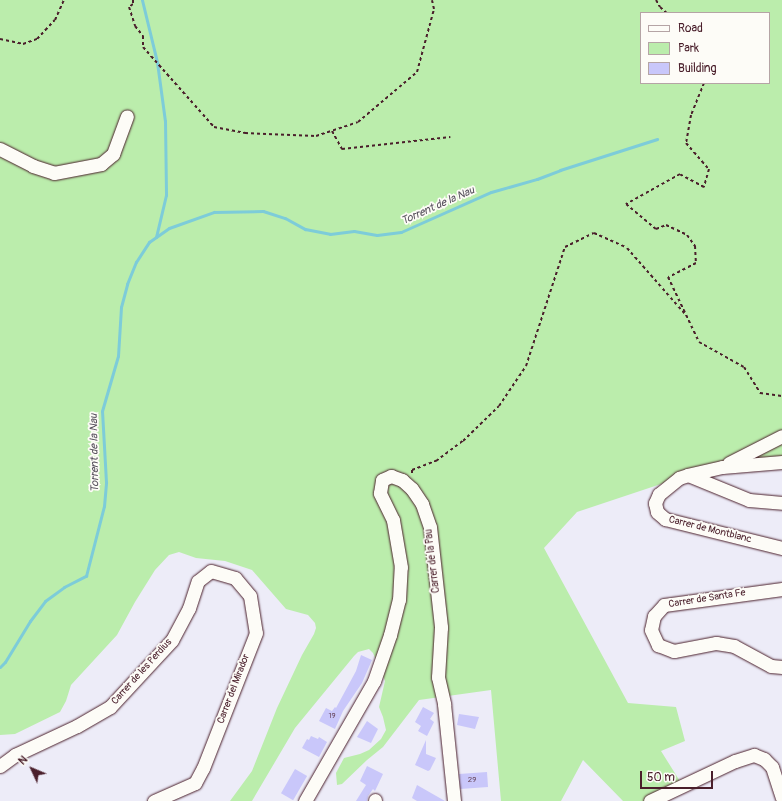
<!DOCTYPE html>
<html>
<head>
<meta charset="utf-8">
<style>
	body { margin:0 }
	#map { position:relative; width:782px; height:801px; overflow:hidden; background:#edecf8; font-family:Pangolin,sans-serif }
	div>[style] { position:absolute }
	.green>* { inset:0; background:#bbedac }
	.stream>* { height:3px; margin:-1.5px; padding:0 1.5px; transform-origin:1.5px; border-radius:1.5px; background:#7dccd9 }
	.building>* { inset:0; background:#c9c7fa; transform-origin:0 0 }
	.path>* { height:2px; margin-top:-1px; transform-origin:0; background:repeating-linear-gradient(90deg,#4a1f2b 0 3px,transparent 0 6px) }
	.roads { filter:drop-shadow(0 0 1px #4a1f2b) drop-shadow(0 0 1px #4a1f2b) }
	.minor>* { height:13px; margin:-6.5px; padding:0 6.5px; transform-origin:6.5px; border-radius:6.5px; background:#fdfcf7 }
	span { translate:-50% -50%; white-space:nowrap; text-align:center; line-height:1.15; -webkit-text-stroke:3.5px #fdfcf7; paint-order:stroke }
	.number-label { font-size:8px; color:#6a495f }
	.number-label span { -webkit-text-stroke-width:0 }
	.street-label { font-size:10px; color:#4a1f2b }
	.water-label { font-size:11px; color:#59535f; font-style:italic }
	.legend { position:absolute; left:640px; top:12px; width:130px; height:72px; box-sizing:border-box; background:#fdfcf7; border:1px solid #b5a4a5; margin:0; padding:5px 7px; list-style:none; font-size:12px; color:#4a1f2b }
	.legend li { display:flex; align-items:center; gap:8px; height:20px }
	.legend b { width:20px; border:1px solid #b5a4a5 }
	.north { position:absolute; left:12px; top:749px; width:40px; height:40px; -webkit-text-stroke:3px #fdfcf7; paint-order:stroke; rotate:314deg; font-size:11px; font-weight:700; line-height:16px; text-align:center; color:#4a1f2b }
	.north::after { content:''; display:block; margin:auto; width:14px; height:18px; background:#4a1f2b; clip-path:polygon(50% 0,100% 100%,50% 72%,0 100%) }
	.scale { position:absolute; left:640px; top:771px; width:73px; height:18px; box-sizing:border-box; border:2px solid #4a1f2b; border-top:0; padding-left:5px; font-size:12px; line-height:14px; white-space:nowrap; color:#4a1f2b; -webkit-text-stroke:3px #fdfcf7; paint-order:stroke }
</style>
</head>
<body>
<div id="map">
	<div class="green">
		<div style="clip-path:polygon(evenodd,0 0,782px 0,782px 462px,679px 478px,577px 512px,544px 548px,628px 703px,676px 707px,685px 741px,661px 751px,683px 786px,648px 801px,623px 801px,583px 760px,561px 801px,501px 801px,491px 690px,419px 700px,383px 747px,367px 760px,342px 784px,337px 785px,336px 773px,344px 758px,360px 754px,369px 750px,381px 739px,386px 730px,383px 717px,379px 707px,385px 681px,373px 653px,369px 649px,358px 652px,354px 656px,295px 728px,252px 801px,230px 801px,252px 771px,277px 708px,302px 655px,314px 634px,316px 628px,315px 623px,308px 615px,286px 609px,252px 570px,225px 561px,196px 558px,179px 552px,169px 555px,155px 570px,135px 602px,117px 635px,71px 685px,66px 701px,60px 712px,15px 734px,0 735px,0 0,641px 13px,769px 13px,769px 83px,641px 83px,641px 13px)"></div>
	</div>
	<div class="stream">
		<div style="left:142px;top:0;width:64px;rotate:76.4deg"></div>
		<div style="left:157px;top:62px;width:60px;rotate:82.3deg"></div>
		<div style="left:165px;top:121px;width:74px;rotate:89.2deg"></div>
		<div style="left:166px;top:195px;width:43px;rotate:103.4deg"></div>
		<div style="left:0;top:667px;width:7px;rotate:-45deg"></div>
		<div style="left:5px;top:662px;width:48px;rotate:-58.6deg"></div>
		<div style="left:30px;top:621px;width:25px;rotate:-53deg"></div>
		<div style="left:45px;top:601px;width:24px;rotate:-36deg"></div>
		<div style="left:64px;top:587px;width:25px;rotate:-27deg"></div>
		<div style="left:86px;top:576px;width:72px;rotate:-75.6deg"></div>
		<div style="left:104px;top:506px;width:24px;rotate:-85deg"></div>
		<div style="left:106px;top:482px;width:71px;rotate:-93.2deg"></div>
		<div style="left:102px;top:411px;width:57px;rotate:-73.8deg"></div>
		<div style="left:118px;top:356px;width:49px;rotate:-86.5deg"></div>
		<div style="left:121px;top:307px;width:24px;rotate:-75deg"></div>
		<div style="left:127px;top:284px;width:24px;rotate:-68deg"></div>
		<div style="left:136px;top:262px;width:24px;rotate:-57deg"></div>
		<div style="left:149px;top:242px;width:24px;rotate:-35deg"></div>
		<div style="left:169px;top:228px;width:48px;rotate:-19.6deg"></div>
		<div style="left:214px;top:212px;width:49px;rotate:-1.2deg"></div>
		<div style="left:263px;top:211px;width:23px;rotate:18deg"></div>
		<div style="left:285px;top:218px;width:23px;rotate:29deg"></div>
		<div style="left:305px;top:229px;width:25px;rotate:11deg"></div>
		<div style="left:330px;top:234px;width:24px;rotate:-7deg"></div>
		<div style="left:354px;top:231px;width:23px;rotate:10deg"></div>
		<div style="left:377px;top:235px;width:24px;rotate:-7deg"></div>
		<div style="left:401px;top:232px;width:98px;rotate:-24deg"></div>
		<div style="left:491px;top:192px;width:48px;rotate:-15.8deg"></div>
		<div style="left:537px;top:179px;width:25px;rotate:-21deg"></div>
		<div style="left:560px;top:170px;width:102px;rotate:-17.7deg"></div>
	</div>
	<div class="building">
		<div style="clip-path:polygon(361px 655px,372px 660px,362px 683px,343px 711px,335px 729px,319px 721px,326px 708px,332px 711px,335px 707px,336px 708px,356px 671px)"></div>
		<div style="clip-path:polygon(423px 707px,434px 713px,430px 719px,434px 722px,427px 736px,418px 731px,421px 726px,415px 722px)"></div>
		<div style="clip-path:polygon(459px 714px,479px 717px,475px 729px,457px 725px)"></div>
		<div style="clip-path:polygon(367px 721px,378px 729px,371px 743px,357px 737px)"></div>
		<div style="clip-path:polygon(311px 736px,318px 739px,319px 737px,327px 742px,319px 757px,302px 748px,307px 739px,309px 740px)"></div>
		<div style="clip-path:polygon(426px 740px,426px 754px,436px 758px,430px 770px,428px 771px,415px 765px)"></div>
		<div style="clip-path:polygon(367px 766px,383px 774px,375px 791px,373px 789px,368px 796px,367px 801px,356px 801px,366px 785px,360px 781px)"></div>
		<div style="left:295px;top:769px;width:14px;height:28px;rotate:30deg"></div>
		<div style="left:487px;top:772px;width:15px;height:28px;rotate:86deg"></div>
		<div style="clip-path:polygon(417px 785px,445px 801px,417px 801px,412px 798px)"></div>
	</div>
	<div class="path">
		<div style="left:133px;top:0;width:4px;rotate:90deg"></div>
		<div style="left:133px;top:4px;width:5px;rotate:143deg"></div>
		<div style="left:129px;top:7px;width:20px;rotate:72deg"></div>
		<div style="left:135px;top:26px;width:13px;rotate:51deg"></div>
		<div style="left:143px;top:36px;width:11px;rotate:90deg"></div>
		<div style="left:143px;top:47px;width:107px;rotate:48.4deg"></div>
		<div style="left:214px;top:127px;width:32px;rotate:11deg"></div>
		<div style="left:245px;top:133px;width:71px;rotate:2.4deg"></div>
		<div style="left:316px;top:136px;width:44px;rotate:-18.4deg"></div>
		<div style="left:358px;top:122px;width:77px;rotate:-40.3deg"></div>
		<div style="left:417px;top:72px;width:65px;rotate:-74.9deg"></div>
		<div style="left:434px;top:9px;width:9px;rotate:-103deg"></div>
		<div style="left:656px;top:0;width:8px;rotate:60deg"></div>
		<div style="left:660px;top:7px;width:9px;rotate:41deg"></div>
		<div style="left:0;top:39px;width:24px;rotate:12deg"></div>
		<div style="left:23px;top:44px;width:15px;rotate:-20deg"></div>
		<div style="left:37px;top:39px;width:26px;rotate:-47deg"></div>
		<div style="left:55px;top:20px;width:22px;rotate:-66deg"></div>
		<div style="left:704px;top:83px;width:35px;rotate:112deg"></div>
		<div style="left:691px;top:115px;width:28px;rotate:100deg"></div>
		<div style="left:686px;top:143px;width:35px;rotate:49deg"></div>
		<div style="left:709px;top:169px;width:19px;rotate:106deg"></div>
		<div style="left:704px;top:187px;width:27px;rotate:-152deg"></div>
		<div style="left:680px;top:174px;width:62px;rotate:150.9deg"></div>
		<div style="left:626px;top:204px;width:39px;rotate:40deg"></div>
		<div style="left:656px;top:229px;width:11px;rotate:-22deg"></div>
		<div style="left:666px;top:225px;width:23px;rotate:25deg"></div>
		<div style="left:687px;top:235px;width:14px;rotate:54deg"></div>
		<div style="left:695px;top:246px;width:17px;rotate:87deg"></div>
		<div style="left:696px;top:263px;width:31px;rotate:153deg"></div>
		<div style="left:668px;top:277px;width:72px;rotate:64.5deg"></div>
		<div style="left:699px;top:342px;width:51px;rotate:29.1deg"></div>
		<div style="left:744px;top:367px;width:31px;rotate:58deg"></div>
		<div style="left:760px;top:393px;width:22px;rotate:8deg"></div>
		<div style="left:332px;top:131px;width:21px;rotate:61deg"></div>
		<div style="left:342px;top:149px;width:109px;rotate:-6.3deg"></div>
		<div style="left:412px;top:473px;width:3px;rotate:-90deg"></div>
		<div style="left:412px;top:470px;width:26px;rotate:-21deg"></div>
		<div style="left:436px;top:461px;width:34px;rotate:-37deg"></div>
		<div style="left:463px;top:441px;width:50px;rotate:-44.2deg"></div>
		<div style="left:499px;top:406px;width:48px;rotate:-56deg"></div>
		<div style="left:526px;top:366px;width:125px;rotate:-71.9deg"></div>
		<div style="left:565px;top:247px;width:32px;rotate:-26deg"></div>
		<div style="left:594px;top:233px;width:36px;rotate:24deg"></div>
		<div style="left:627px;top:248px;width:88px;rotate:48.7deg"></div>
	</div>
	<div class="roads">
		<div class="minor">
			<div style="left:0;top:149px;width:37px;rotate:27deg"></div>
			<div style="left:33px;top:166px;width:22px;rotate:18deg"></div>
			<div style="left:54px;top:173px;width:48px;rotate:-10.8deg"></div>
			<div style="left:101px;top:164px;width:16px;rotate:-40deg"></div>
			<div style="left:113px;top:154px;width:40px;rotate:-69.8deg"></div>
			<div style="left:782px;top:462px;width:60px;rotate:175.2deg"></div>
			<div style="left:722px;top:467px;width:35px;rotate:167deg"></div>
			<div style="left:688px;top:475px;width:9px;rotate:162deg"></div>
			<div style="left:679px;top:478px;width:26px;rotate:141deg"></div>
			<div style="left:659px;top:494px;width:10px;rotate:114deg"></div>
			<div style="left:655px;top:503px;width:9px;rotate:77deg"></div>
			<div style="left:657px;top:512px;width:11px;rotate:41deg"></div>
			<div style="left:665px;top:519px;width:121px;rotate:13.9deg"></div>
			<div style="left:729px;top:463px;width:59px;rotate:-27deg"></div>
			<div style="left:688px;top:475px;width:66px;rotate:22.3deg"></div>
			<div style="left:749px;top:500px;width:33px;rotate:5deg"></div>
			<div style="left:782px;top:589px;width:119px;rotate:172.3deg"></div>
			<div style="left:664px;top:605px;width:15px;rotate:132deg"></div>
			<div style="left:654px;top:616px;width:14px;rotate:102deg"></div>
			<div style="left:651px;top:630px;width:17px;rotate:65deg"></div>
			<div style="left:658px;top:645px;width:17px;rotate:21deg"></div>
			<div style="left:674px;top:651px;width:43px;rotate:-10.8deg"></div>
			<div style="left:716px;top:643px;width:18px;rotate:9deg"></div>
			<div style="left:734px;top:646px;width:42px;rotate:28.4deg"></div>
			<div style="left:771px;top:666px;width:11px;rotate:5deg"></div>
			<div style="left:0;top:766px;width:19px;rotate:-36deg"></div>
			<div style="left:15px;top:755px;width:68px;rotate:-25.1deg"></div>
			<div style="left:77px;top:726px;width:38px;rotate:-30deg"></div>
			<div style="left:110px;top:707px;width:91px;rotate:-47.2deg"></div>
			<div style="left:172px;top:640px;width:36px;rotate:-62deg"></div>
			<div style="left:189px;top:608px;width:28px;rotate:-72deg"></div>
			<div style="left:198px;top:581px;width:16px;rotate:-38deg"></div>
			<div style="left:211px;top:571px;width:25px;rotate:16deg"></div>
			<div style="left:235px;top:578px;width:23px;rotate:50deg"></div>
			<div style="left:250px;top:596px;width:37px;rotate:81deg"></div>
			<div style="left:256px;top:633px;width:145px;rotate:111.4deg"></div>
			<div style="left:203px;top:768px;width:17px;rotate:118deg"></div>
			<div style="left:195px;top:783px;width:45px;rotate:156.3deg"></div>
			<div style="left:305px;top:801px;width:138px;rotate:-60.1deg"></div>
			<div style="left:374px;top:681px;width:49px;rotate:-70.8deg"></div>
			<div style="left:390px;top:635px;width:36px;rotate:-76deg"></div>
			<div style="left:399px;top:600px;width:33px;rotate:-87deg"></div>
			<div style="left:401px;top:567px;width:48px;rotate:-99.7deg"></div>
			<div style="left:393px;top:520px;width:30px;rotate:-116deg"></div>
			<div style="left:380px;top:493px;width:13px;rotate:-81deg"></div>
			<div style="left:382px;top:480px;width:10px;rotate:-24deg"></div>
			<div style="left:391px;top:476px;width:12px;rotate:20deg"></div>
			<div style="left:402px;top:480px;width:13px;rotate:42deg"></div>
			<div style="left:412px;top:489px;width:18px;rotate:56deg"></div>
			<div style="left:422px;top:504px;width:24px;rotate:71deg"></div>
			<div style="left:430px;top:527px;width:101px;rotate:83.7deg"></div>
			<div style="left:441px;top:627px;width:50px;rotate:93.4deg"></div>
			<div style="left:438px;top:677px;width:28px;rotate:77deg"></div>
			<div style="left:444px;top:704px;width:98px;rotate:84.1deg"></div>
			<div style="left:375px;top:801px;width:1px;rotate:-90deg"></div>
			<div style="left:650px;top:801px;width:94px;rotate:-25.2deg"></div>
			<div style="left:735px;top:761px;width:20px;rotate:-18deg"></div>
			<div style="left:754px;top:755px;width:11px;rotate:22deg"></div>
			<div style="left:764px;top:759px;width:11px;rotate:45deg"></div>
			<div style="left:772px;top:767px;width:32px;rotate:72deg"></div>
		</div>
	</div>
	<div class="number-label">
		<span style="left:332px;top:716px">19</span>
		<span style="left:472px;top:780px">29</span>
	</div>
	<div class="street-label">
		<span style="left:710px;top:530px;rotate:14deg">Carrer de Montblanc</span>
		<span style="left:433px;top:561px;rotate:-97deg">Carrer de la Pau</span>
		<span style="left:707px;top:599px;rotate:-9deg">Carrer de Santa Fe</span>
		<span style="left:142px;top:672px;rotate:-48deg">Carrer de les Perdius</span>
		<span style="left:234px;top:689px;rotate:-69deg">Carrer del Mirador</span>
	</div>
	<div class="water-label">
		<span style="left:438px;top:206px;rotate:-24deg">Torrent de la Nau</span>
		<span style="left:95px;top:453px;rotate:-91deg">Torrent de la Nau</span>
	</div>
	<ul class="legend">
	<li><b style="height:5px;background:#fdfcf7"></b>Road</li>
	<li><b style="height:11px;background:#bbedac"></b>Park</li>
	<li><b style="height:11px;background:#c9c7fa"></b>Building</li>
	</ul>
	<div class="north">N</div>
	<div class="scale">50 m</div>
</div>
</body>
</html>
